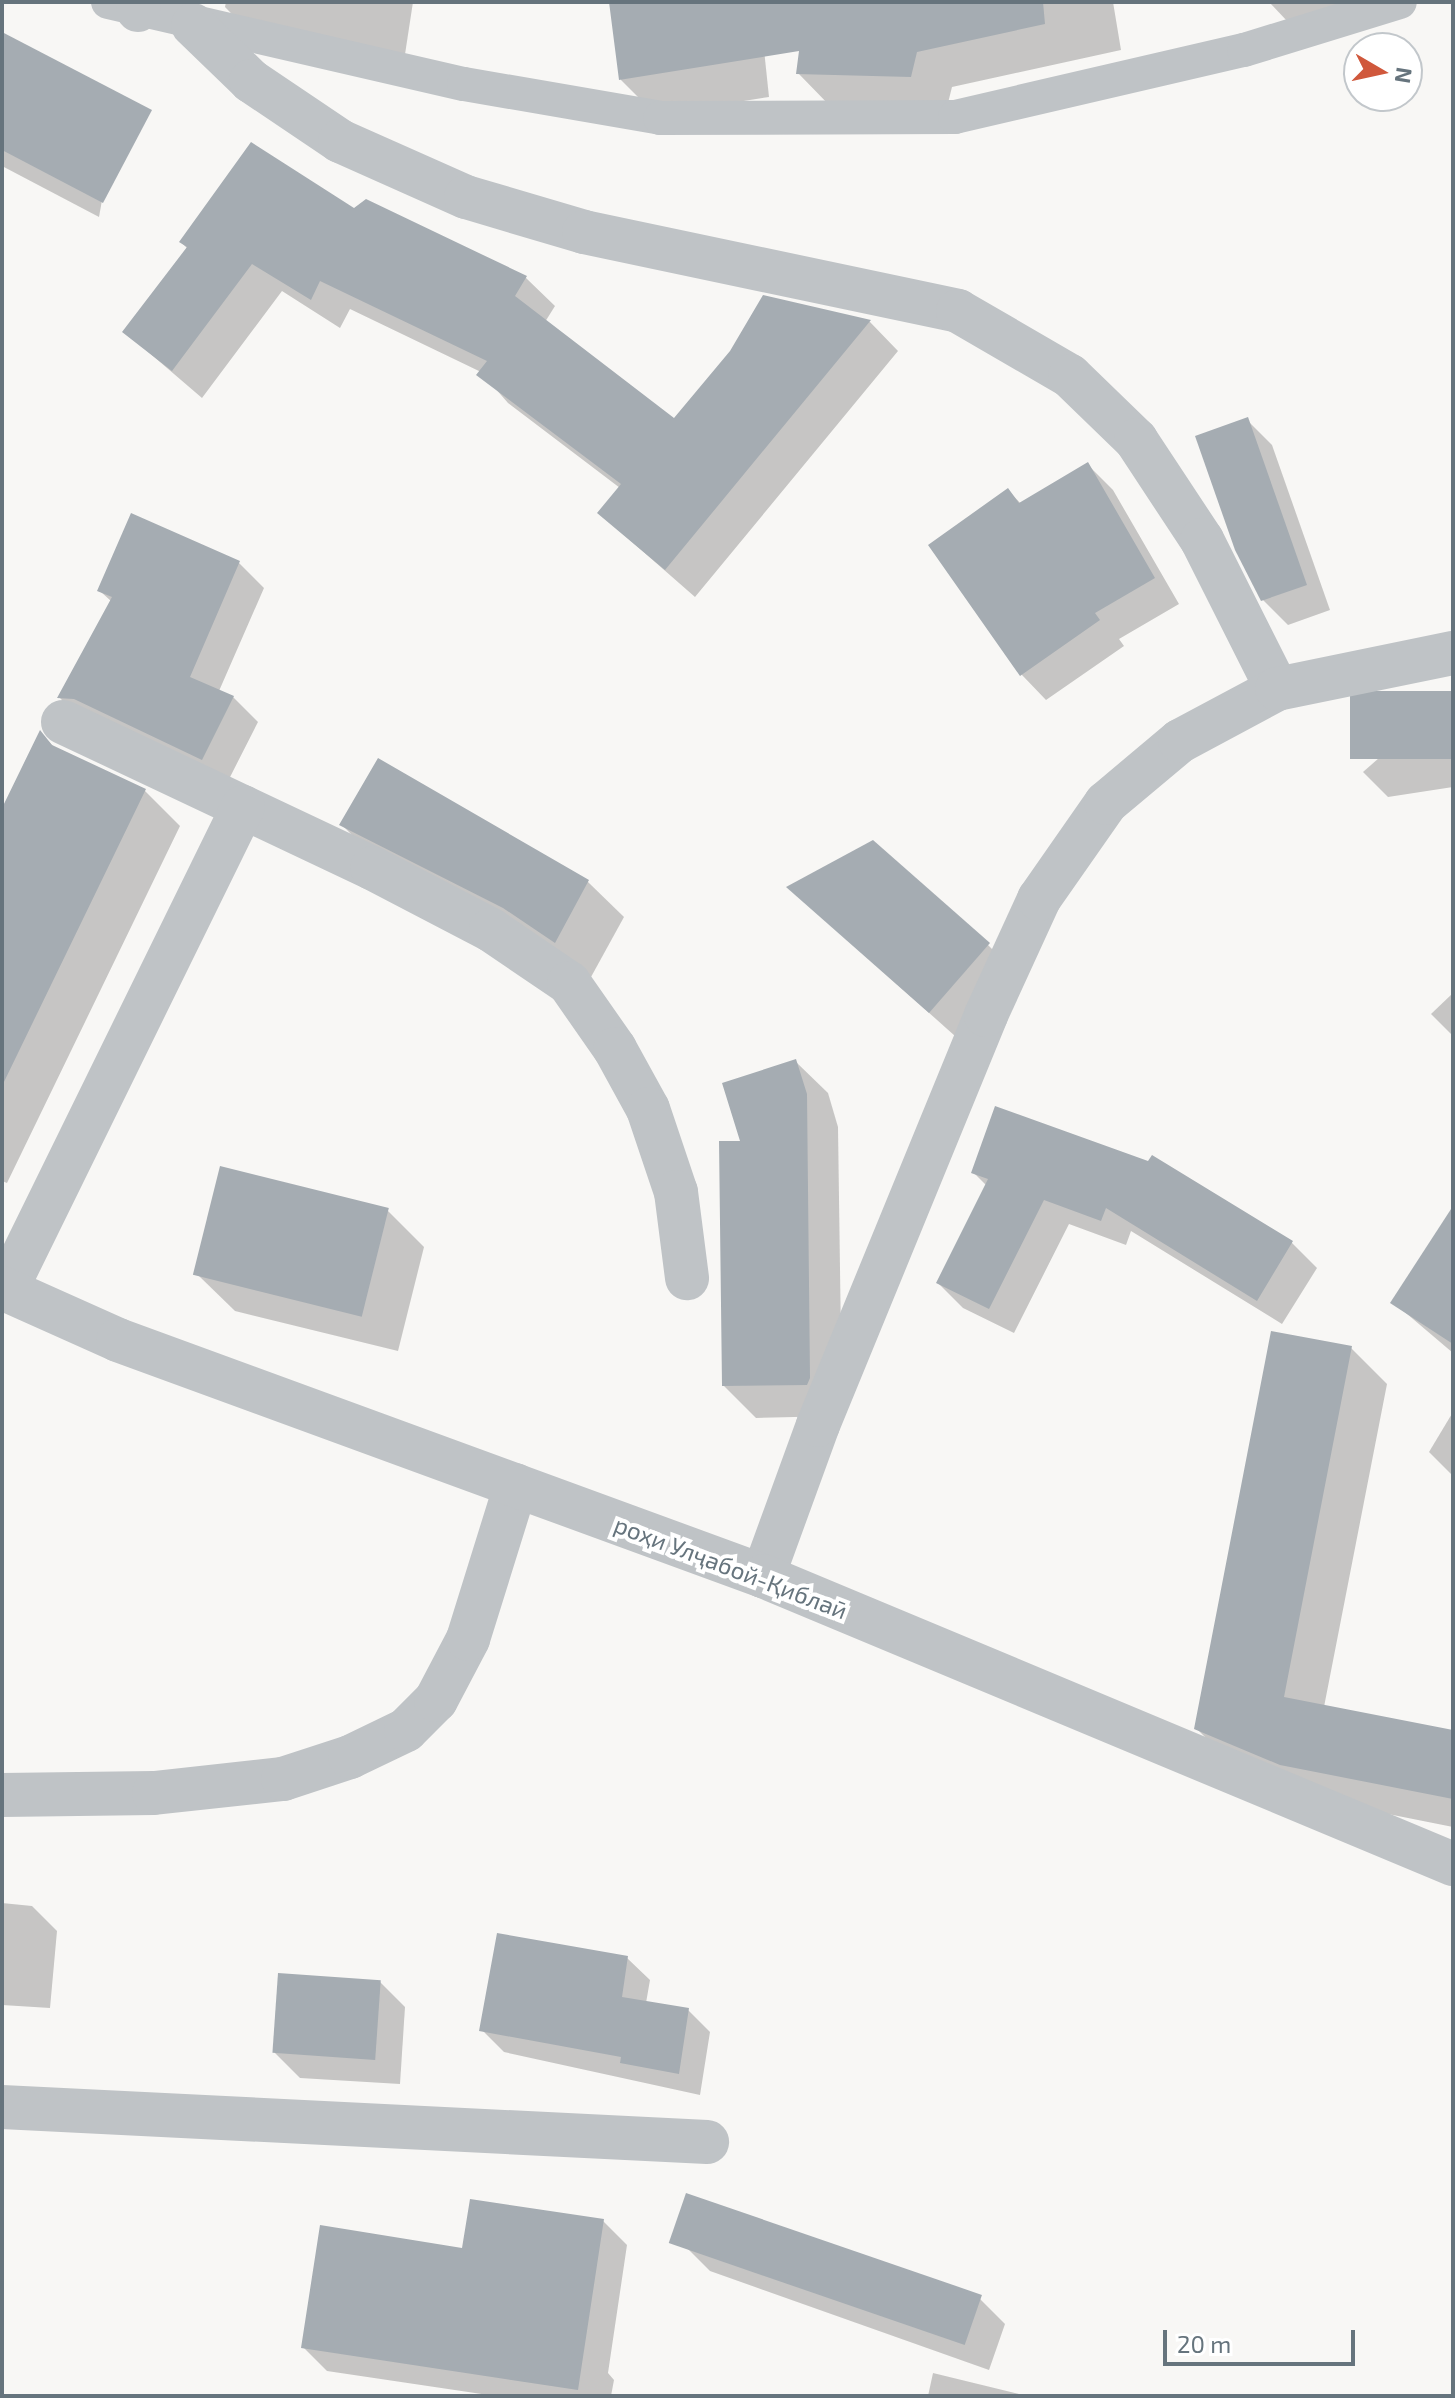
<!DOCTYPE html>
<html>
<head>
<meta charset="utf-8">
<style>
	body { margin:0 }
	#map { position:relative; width:1455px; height:2398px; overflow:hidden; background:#f8f7f5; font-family:"Exo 2",sans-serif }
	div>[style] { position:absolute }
	.shadow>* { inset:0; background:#0003 }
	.building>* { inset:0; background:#a5acb2; transform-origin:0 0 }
	.service>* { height:34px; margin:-17px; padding:0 17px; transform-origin:17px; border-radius:17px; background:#bfc3c6 }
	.minor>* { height:44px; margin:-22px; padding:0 22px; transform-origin:22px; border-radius:22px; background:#bfc3c6 }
	.tertiary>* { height:44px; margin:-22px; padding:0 22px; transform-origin:22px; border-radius:22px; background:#bfc3c6 }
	span { translate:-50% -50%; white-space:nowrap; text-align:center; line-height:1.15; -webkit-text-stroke:8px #fff; paint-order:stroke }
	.street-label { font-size:24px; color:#66747d }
	.frame { position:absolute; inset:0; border:4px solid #66747d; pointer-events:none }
	.north { position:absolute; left:1343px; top:32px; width:80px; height:80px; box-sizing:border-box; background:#fff; border:2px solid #c2c7cb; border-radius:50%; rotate:99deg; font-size:22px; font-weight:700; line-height:32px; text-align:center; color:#66747d }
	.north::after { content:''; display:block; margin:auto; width:28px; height:36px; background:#d0583c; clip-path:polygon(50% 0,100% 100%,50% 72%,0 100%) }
	.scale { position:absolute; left:1163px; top:2330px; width:192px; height:36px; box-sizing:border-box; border:4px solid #66747d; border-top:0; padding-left:10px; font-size:24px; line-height:28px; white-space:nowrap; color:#66747d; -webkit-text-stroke:6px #fff; paint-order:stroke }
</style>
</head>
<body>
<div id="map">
	<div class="shadow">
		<div style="clip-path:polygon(226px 2px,413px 2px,402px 74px,260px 43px,225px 7px)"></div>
		<div style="clip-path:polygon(611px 2px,759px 2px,769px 97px,656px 115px,621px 80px)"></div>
		<div style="clip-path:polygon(807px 2px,1113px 2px,1121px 50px,952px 87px,946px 111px,833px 109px,798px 73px)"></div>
		<div style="clip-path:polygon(1269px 2px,1347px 2px,1288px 22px)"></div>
		<div style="clip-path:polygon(2px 34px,118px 111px,99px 217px,2px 166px)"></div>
		<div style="clip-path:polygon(366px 201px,526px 278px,555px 306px,545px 322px,675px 421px,732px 352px,764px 298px,870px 322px,898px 351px,695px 597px,599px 513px,620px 488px,508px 403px,481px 372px,350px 309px,340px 328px,282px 291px,202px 398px,125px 332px,188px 249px,181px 242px,354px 210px)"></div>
		<div style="clip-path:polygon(1247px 420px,1272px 445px,1330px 610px,1288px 625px,1263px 600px)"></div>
		<div style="clip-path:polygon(1088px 465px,1113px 490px,1179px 604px,1119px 639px,1124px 646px,1046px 700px,1022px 675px,1008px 490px,1021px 504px)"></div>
		<div style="clip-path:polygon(132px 516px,239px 563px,264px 588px,219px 691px,233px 697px,258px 722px,227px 783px,84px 723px,60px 698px,112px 602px,100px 591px)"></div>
		<div style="clip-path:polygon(1453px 693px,1453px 787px,1388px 797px,1363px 772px)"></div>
		<div style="clip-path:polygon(41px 734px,55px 748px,145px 791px,180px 826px,7px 1183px,2px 1181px,2px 813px)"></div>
		<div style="clip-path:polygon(342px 825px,588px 882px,624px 917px,591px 977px,377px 860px)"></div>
		<div style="clip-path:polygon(789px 888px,988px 945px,1013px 970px,955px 1036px)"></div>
		<div style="clip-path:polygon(1453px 993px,1453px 1036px,1431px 1014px)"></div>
		<div style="clip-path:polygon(796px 1062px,828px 1093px,838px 1127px,842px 1410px,839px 1416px,756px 1418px,724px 1386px,743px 1143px)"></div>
		<div style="clip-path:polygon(1152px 1157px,1292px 1243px,1317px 1268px,1282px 1324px,1131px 1231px,1126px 1245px,1069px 1224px,1014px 1333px,963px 1308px,938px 1283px,987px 1186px,974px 1173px,1149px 1163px)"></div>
		<div style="clip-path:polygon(388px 1211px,424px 1247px,398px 1351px,235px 1311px,199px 1276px)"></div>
		<div style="clip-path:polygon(1453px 1214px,1453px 1353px,1393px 1302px)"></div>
		<div style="clip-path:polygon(1351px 1348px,1387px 1384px,1324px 1707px,1453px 1732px,1453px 1827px,1318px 1800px,1232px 1764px,1196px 1728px)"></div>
		<div style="clip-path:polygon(1453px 1412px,1453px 1476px,1429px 1452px)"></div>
		<div style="clip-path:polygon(2px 1903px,32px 1906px,57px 1931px,50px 2008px,2px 2005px)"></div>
		<div style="clip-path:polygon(627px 1958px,650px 1980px,646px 2003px,688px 2010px,710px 2032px,700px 2095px,504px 2052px,482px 2030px)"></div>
		<div style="clip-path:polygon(380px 1982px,405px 2007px,400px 2084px,300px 2078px,275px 2053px)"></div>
		<div style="clip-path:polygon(603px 2221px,627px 2245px,608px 2373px,614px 2380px,611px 2396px,495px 2396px,327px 2371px,303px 2347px,464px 2250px)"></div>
		<div style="clip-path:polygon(685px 2246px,980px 2299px,1005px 2324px,989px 2370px,710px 2271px)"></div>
		<div style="clip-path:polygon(933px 2373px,1023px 2395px,1024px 2396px,928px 2396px)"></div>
	</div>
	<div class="building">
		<div style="clip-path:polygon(609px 2px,1043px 2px,1045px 24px,917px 52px,911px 77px,796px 74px,799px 51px,619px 80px)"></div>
		<div style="clip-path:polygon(2px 32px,152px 110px,103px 203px,2px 150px)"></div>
		<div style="clip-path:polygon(251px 142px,354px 208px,366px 199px,527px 276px,515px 296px,674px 418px,730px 351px,763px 295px,871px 320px,665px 570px,597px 513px,621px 484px,476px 375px,487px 361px,320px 281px,311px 300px,252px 264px,172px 371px,122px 332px,187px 247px,179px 242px)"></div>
		<div style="clip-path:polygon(1248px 417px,1307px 585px,1261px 601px,1235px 550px,1195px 436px)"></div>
		<div style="clip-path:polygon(1088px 462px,1155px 578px,1095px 613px,1100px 620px,1020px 676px,928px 545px,1008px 488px,1019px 503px)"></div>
		<div style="clip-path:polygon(131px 513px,240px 561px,190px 677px,234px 696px,202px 760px,74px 699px,57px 698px,112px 597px,97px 591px)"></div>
		<div style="left:1453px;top:691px;width:68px;height:103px;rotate:90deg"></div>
		<div style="clip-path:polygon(40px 730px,52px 745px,146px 789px,2px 1086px,2px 808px)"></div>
		<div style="clip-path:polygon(378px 758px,589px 880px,555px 943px,503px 908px,339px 825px)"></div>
		<div style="clip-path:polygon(873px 840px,990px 943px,929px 1013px,786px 887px)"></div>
		<div style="clip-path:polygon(796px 1059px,807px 1094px,810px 1378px,807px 1385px,722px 1386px,719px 1141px,740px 1141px,722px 1083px)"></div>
		<div style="clip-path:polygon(995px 1106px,1148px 1161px,1152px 1155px,1293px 1241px,1257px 1301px,1106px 1208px,1101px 1221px,1044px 1200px,989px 1309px,936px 1283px,988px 1179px,971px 1173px)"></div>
		<div style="left:220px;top:1166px;width:174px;height:112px;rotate:14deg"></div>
		<div style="clip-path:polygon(1453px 1206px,1453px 1344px,1390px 1303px)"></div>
		<div style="clip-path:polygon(1271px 1331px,1352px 1346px,1284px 1697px,1453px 1730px,1453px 1799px,1280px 1765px,1194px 1729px)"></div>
		<div style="clip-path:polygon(497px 1933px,628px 1956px,622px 1997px,689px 2008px,679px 2074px,620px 2063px,621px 2057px,479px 2031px)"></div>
		<div style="left:278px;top:1973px;width:103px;height:80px;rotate:4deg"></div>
		<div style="left:686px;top:2193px;width:313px;height:53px;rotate:19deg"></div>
		<div style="clip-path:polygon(470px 2199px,604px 2219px,578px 2390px,301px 2348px,320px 2225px,462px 2248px)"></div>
	</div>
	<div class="service">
		<div style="left:108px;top:2px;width:365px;rotate:13deg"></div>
		<div style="left:464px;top:84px;width:199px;rotate:9.8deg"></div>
		<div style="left:660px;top:118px;width:295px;rotate:-0.2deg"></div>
		<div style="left:955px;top:117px;width:297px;rotate:-13.1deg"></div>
		<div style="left:1244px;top:50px;width:163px;rotate:-17.1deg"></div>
	</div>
	<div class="minor">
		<div style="left:138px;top:10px;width:8px;rotate:-83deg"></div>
		<div style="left:193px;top:25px;width:81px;rotate:44deg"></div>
		<div style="left:251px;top:81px;width:107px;rotate:34deg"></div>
		<div style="left:340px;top:141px;width:138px;rotate:24deg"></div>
		<div style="left:466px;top:197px;width:123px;rotate:16.5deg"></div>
		<div style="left:584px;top:232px;width:382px;rotate:11.9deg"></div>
		<div style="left:958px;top:311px;width:129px;rotate:30.1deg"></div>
		<div style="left:1070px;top:376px;width:92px;rotate:44.1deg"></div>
		<div style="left:1136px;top:440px;width:120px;rotate:56.6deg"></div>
		<div style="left:1202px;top:540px;width:167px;rotate:63.3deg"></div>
		<div style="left:63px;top:722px;width:342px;rotate:25.3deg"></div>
		<div style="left:372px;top:868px;width:134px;rotate:27.5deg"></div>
		<div style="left:491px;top:930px;width:94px;rotate:34.2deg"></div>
		<div style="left:569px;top:983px;width:80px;rotate:55.1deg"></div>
		<div style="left:615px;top:1049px;width:68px;rotate:61.2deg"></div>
		<div style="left:648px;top:1109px;width:88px;rotate:71.4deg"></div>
		<div style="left:676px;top:1192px;width:87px;rotate:82.7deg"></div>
		<div style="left:6px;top:1290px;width:538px;rotate:-63.86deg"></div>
		<div style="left:763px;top:1576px;width:161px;rotate:-70deg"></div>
		<div style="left:818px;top:1425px;width:443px;rotate:-67.7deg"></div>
		<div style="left:986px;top:1015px;width:128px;rotate:-65.4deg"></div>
		<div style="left:1039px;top:899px;width:117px;rotate:-55.1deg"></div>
		<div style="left:1106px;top:803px;width:97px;rotate:-40deg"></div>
		<div style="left:1180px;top:741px;width:110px;rotate:-28.2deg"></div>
		<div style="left:1277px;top:689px;width:180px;rotate:-11.6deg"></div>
		<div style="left:2px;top:1795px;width:152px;rotate:-0.8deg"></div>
		<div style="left:154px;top:1793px;width:130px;rotate:-6.2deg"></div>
		<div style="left:283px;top:1779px;width:71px;rotate:-18.2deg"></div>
		<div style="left:350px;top:1757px;width:62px;rotate:-25.7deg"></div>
		<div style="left:406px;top:1730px;width:42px;rotate:-45deg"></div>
		<div style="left:436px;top:1700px;width:69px;rotate:-62.3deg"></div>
		<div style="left:468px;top:1639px;width:161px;rotate:-72.7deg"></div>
		<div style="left:2px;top:2107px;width:706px;rotate:2.84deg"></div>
	</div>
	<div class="tertiary">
		<div style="left:2px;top:1288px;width:127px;rotate:24.1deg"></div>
		<div style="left:118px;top:1340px;width:687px;rotate:20.1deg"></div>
		<div style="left:763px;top:1576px;width:748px;rotate:22.66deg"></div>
	</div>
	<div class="street-label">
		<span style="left:731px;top:1567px;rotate:21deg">роҳи Улҷабой-Қиблаӣ</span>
	</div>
	<div class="frame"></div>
	<div class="north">N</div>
	<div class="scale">20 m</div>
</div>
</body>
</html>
